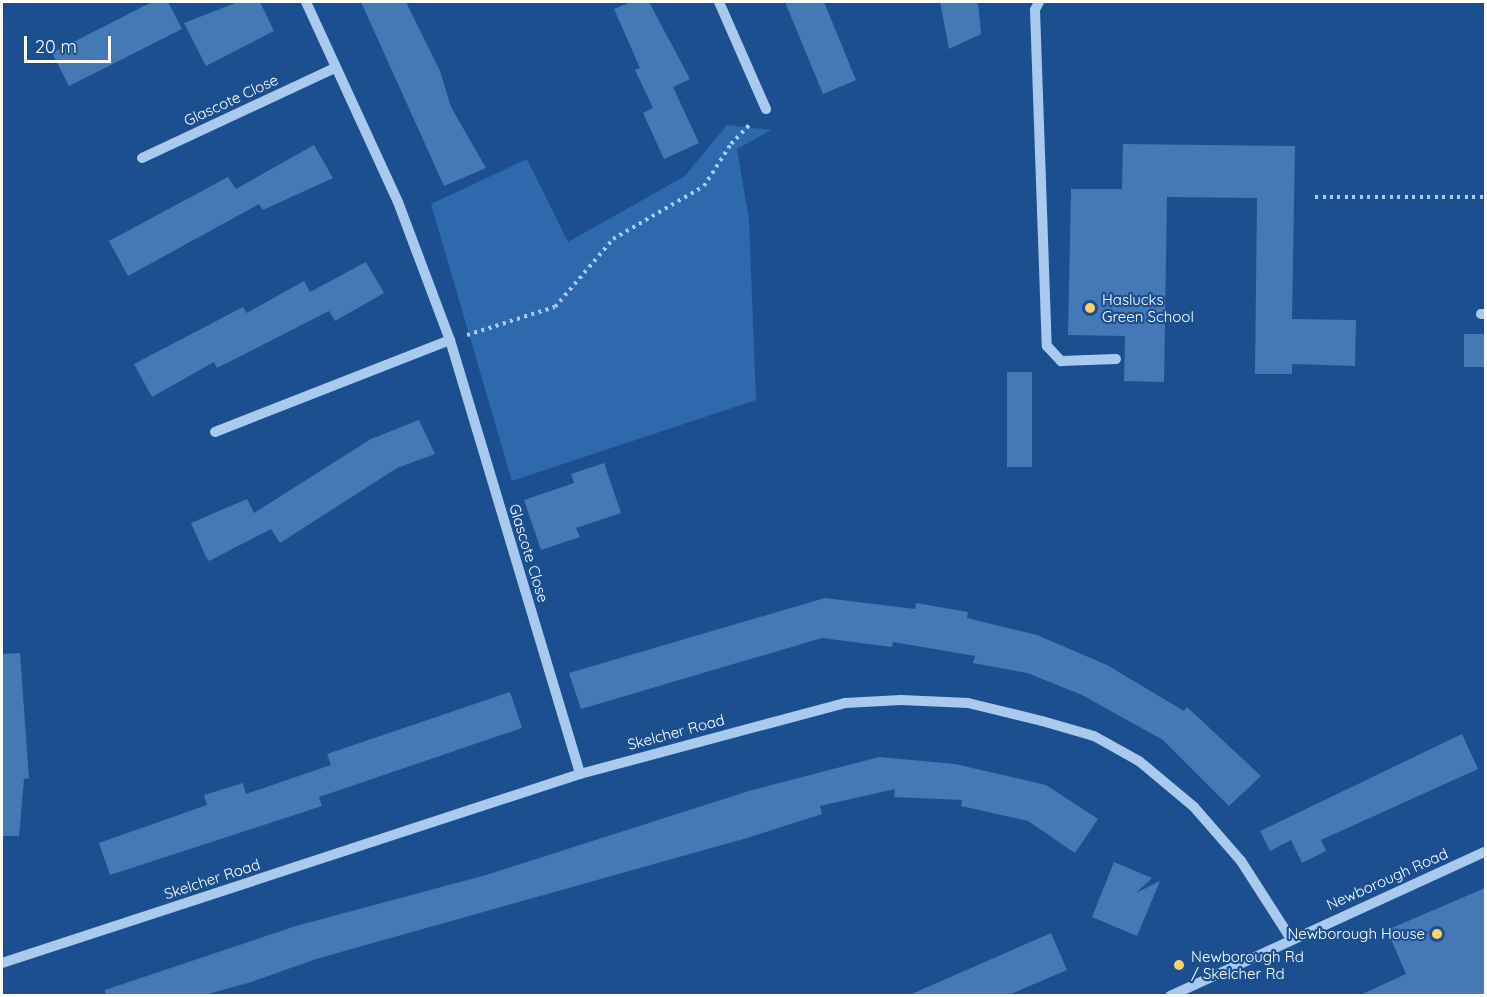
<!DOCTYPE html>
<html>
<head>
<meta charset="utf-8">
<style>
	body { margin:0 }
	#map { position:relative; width:1487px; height:997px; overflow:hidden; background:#1b4f8f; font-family:Quicksand,sans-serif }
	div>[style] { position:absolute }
	.green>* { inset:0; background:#2e69ad }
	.building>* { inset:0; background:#4478b7; transform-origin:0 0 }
	.path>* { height:4px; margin-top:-2px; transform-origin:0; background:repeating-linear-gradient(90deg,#a9c9ee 0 3px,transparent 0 7.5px) }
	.minor>* { height:10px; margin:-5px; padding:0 5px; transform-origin:5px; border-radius:5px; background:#a9c9ee }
	.dots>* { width:16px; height:16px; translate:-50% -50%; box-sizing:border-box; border:3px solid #1b4f8f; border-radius:50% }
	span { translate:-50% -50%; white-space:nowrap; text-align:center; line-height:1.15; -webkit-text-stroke:4.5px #1b4f8f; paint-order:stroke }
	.street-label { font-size:15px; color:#fff }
	.poi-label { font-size:15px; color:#fff }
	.left { translate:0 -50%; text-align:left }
	.right { translate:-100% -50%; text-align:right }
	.frame { position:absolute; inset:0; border:3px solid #fff; pointer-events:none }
	.scale { position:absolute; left:24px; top:36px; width:87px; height:27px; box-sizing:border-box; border:3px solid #fff; border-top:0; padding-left:8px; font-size:18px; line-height:21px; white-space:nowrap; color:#fff; -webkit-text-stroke:4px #1b4f8f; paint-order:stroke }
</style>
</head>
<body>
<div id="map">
	<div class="green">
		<div style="clip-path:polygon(727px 125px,771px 130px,737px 149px,749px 219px,756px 400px,512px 481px,431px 204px,527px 159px,568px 242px,685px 176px)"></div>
	</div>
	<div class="building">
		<div style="clip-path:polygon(152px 2px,168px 2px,182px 29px,69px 86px,52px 53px)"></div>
		<div style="clip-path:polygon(238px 2px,260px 2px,274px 31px,206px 66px,184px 23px)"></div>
		<div style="clip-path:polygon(361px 2px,406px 2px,440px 71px,451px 107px,486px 168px,444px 186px)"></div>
		<div style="clip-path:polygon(631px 2px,649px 2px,690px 79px,673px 87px,699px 143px,664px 159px,643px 113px,653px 108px,635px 70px,640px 68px,614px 9px)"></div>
		<div style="clip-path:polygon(785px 2px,824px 2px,856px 80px,823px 94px)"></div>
		<div style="clip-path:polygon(940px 2px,978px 2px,981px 34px,949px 49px)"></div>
		<div style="clip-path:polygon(1123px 144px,1295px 146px,1292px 319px,1356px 320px,1355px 366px,1292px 364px,1292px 374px,1255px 374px,1257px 198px,1167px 197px,1164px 382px,1124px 381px,1125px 336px,1068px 335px,1071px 189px,1122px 189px)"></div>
		<div style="clip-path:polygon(314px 145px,333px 178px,263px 210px,259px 204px,128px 276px,109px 241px,228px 177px,236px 189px)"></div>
		<div style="clip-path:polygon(366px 262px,384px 293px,335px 321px,329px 311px,217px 368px,214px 362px,152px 397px,134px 364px,243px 307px,247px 313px,304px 281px,310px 292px)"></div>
		<div style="left:1464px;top:334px;width:21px;height:33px"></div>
		<div style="left:1007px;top:372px;width:25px;height:95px"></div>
		<div style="clip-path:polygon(419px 420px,435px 454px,397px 468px,280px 543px,271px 529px,209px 561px,206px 557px,191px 523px,247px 499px,254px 513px,371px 439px)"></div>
		<div style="clip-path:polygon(604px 463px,621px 513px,576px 528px,580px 537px,541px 550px,524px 500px,574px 483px,571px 474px)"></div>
		<div style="clip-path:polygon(825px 598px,915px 609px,916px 603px,968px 612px,967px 618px,1037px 635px,1107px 665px,1184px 711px,1187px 707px,1261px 776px,1229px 806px,1163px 740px,1082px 695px,1027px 673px,973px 663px,975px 656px,893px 642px,892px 647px,822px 638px,581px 709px,569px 673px)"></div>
		<div style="clip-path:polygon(20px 653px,29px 778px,24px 779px,19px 836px,2px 836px,2px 654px)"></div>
		<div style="clip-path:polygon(510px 692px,522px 728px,319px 797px,322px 806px,110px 875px,99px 843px,207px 805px,204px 795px,243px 783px,246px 794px,331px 765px,327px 754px)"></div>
		<div style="clip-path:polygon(1462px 734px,1478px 769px,1321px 840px,1326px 851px,1302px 863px,1291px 840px,1270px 851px,1260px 831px)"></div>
		<div style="clip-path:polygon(879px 757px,955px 764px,1046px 785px,1098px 819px,1075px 853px,1028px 821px,961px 806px,962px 800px,894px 797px,895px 789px,820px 806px,822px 814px,747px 838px,316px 959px,248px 983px,201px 996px,106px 996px,105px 990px,296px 926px,486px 875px,749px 791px)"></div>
		<div style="clip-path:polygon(1114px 862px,1152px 878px,1136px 893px,1160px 881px,1137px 936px,1092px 917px)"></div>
		<div style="clip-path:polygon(1485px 888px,1485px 996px,1358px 996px,1406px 974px,1387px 930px)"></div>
		<div style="clip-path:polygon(1051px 933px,1067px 970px,1006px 996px,907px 996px)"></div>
	</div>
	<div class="path">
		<div style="left:1315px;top:197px;width:171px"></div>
		<div style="left:467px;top:335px;width:92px;rotate:-17.7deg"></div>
		<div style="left:555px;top:307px;width:89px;rotate:-49.5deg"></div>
		<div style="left:613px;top:239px;width:105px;rotate:-30.2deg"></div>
		<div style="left:704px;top:186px;width:50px;rotate:-57.3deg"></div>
		<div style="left:731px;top:144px;width:30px;rotate:-46deg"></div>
	</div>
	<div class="minor">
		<div style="left:306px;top:2px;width:220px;rotate:65.3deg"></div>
		<div style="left:398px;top:202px;width:147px;rotate:69.4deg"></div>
		<div style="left:450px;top:340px;width:453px;rotate:73.3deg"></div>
		<div style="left:719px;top:2px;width:117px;rotate:66.3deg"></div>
		<div style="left:1039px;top:2px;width:9px;rotate:117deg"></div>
		<div style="left:1035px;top:10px;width:336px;rotate:88deg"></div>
		<div style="left:1047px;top:346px;width:21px;rotate:47deg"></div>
		<div style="left:1061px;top:361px;width:55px;rotate:-2.1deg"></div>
		<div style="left:142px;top:158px;width:211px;rotate:-25deg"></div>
		<div style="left:1481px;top:314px;width:5px"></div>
		<div style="left:215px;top:432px;width:252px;rotate:-21.4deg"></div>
		<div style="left:2px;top:963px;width:608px;rotate:-18.11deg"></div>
		<div style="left:580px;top:774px;width:274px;rotate:-15deg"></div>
		<div style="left:845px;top:703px;width:56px;rotate:-3.1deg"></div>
		<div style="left:901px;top:700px;width:67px;rotate:2.6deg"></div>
		<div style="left:968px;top:703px;width:76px;rotate:13.7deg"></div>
		<div style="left:1042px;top:721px;width:54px;rotate:16.1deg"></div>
		<div style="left:1094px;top:736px;width:51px;rotate:29.1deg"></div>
		<div style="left:1139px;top:761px;width:72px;rotate:39.9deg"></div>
		<div style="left:1194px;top:807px;width:72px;rotate:49deg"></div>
		<div style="left:1241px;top:861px;width:93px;rotate:57.3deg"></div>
		<div style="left:1170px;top:996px;width:348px;rotate:-24.6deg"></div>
	</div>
	<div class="dots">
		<div style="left:1090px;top:308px;background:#ffd166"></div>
		<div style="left:1437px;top:934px;background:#ffd166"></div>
		<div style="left:1179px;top:965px;background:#ffd166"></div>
	</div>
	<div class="street-label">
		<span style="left:231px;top:100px;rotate:-25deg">Glascote Close</span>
		<span style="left:529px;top:553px;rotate:73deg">Glascote Close</span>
		<span style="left:676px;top:732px;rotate:-15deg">Skelcher Road</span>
		<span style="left:212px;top:879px;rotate:-18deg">Skelcher Road</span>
		<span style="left:1387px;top:879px;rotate:-24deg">Newborough Road</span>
	</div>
	<div class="poi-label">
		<span class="left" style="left:1102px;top:308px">Haslucks<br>Green School</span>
		<span class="right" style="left:1425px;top:934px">Newborough House</span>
		<span class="left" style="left:1191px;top:965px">Newborough Rd<br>/ Skelcher Rd</span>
	</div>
	<div class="frame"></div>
	<div class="scale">20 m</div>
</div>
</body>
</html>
